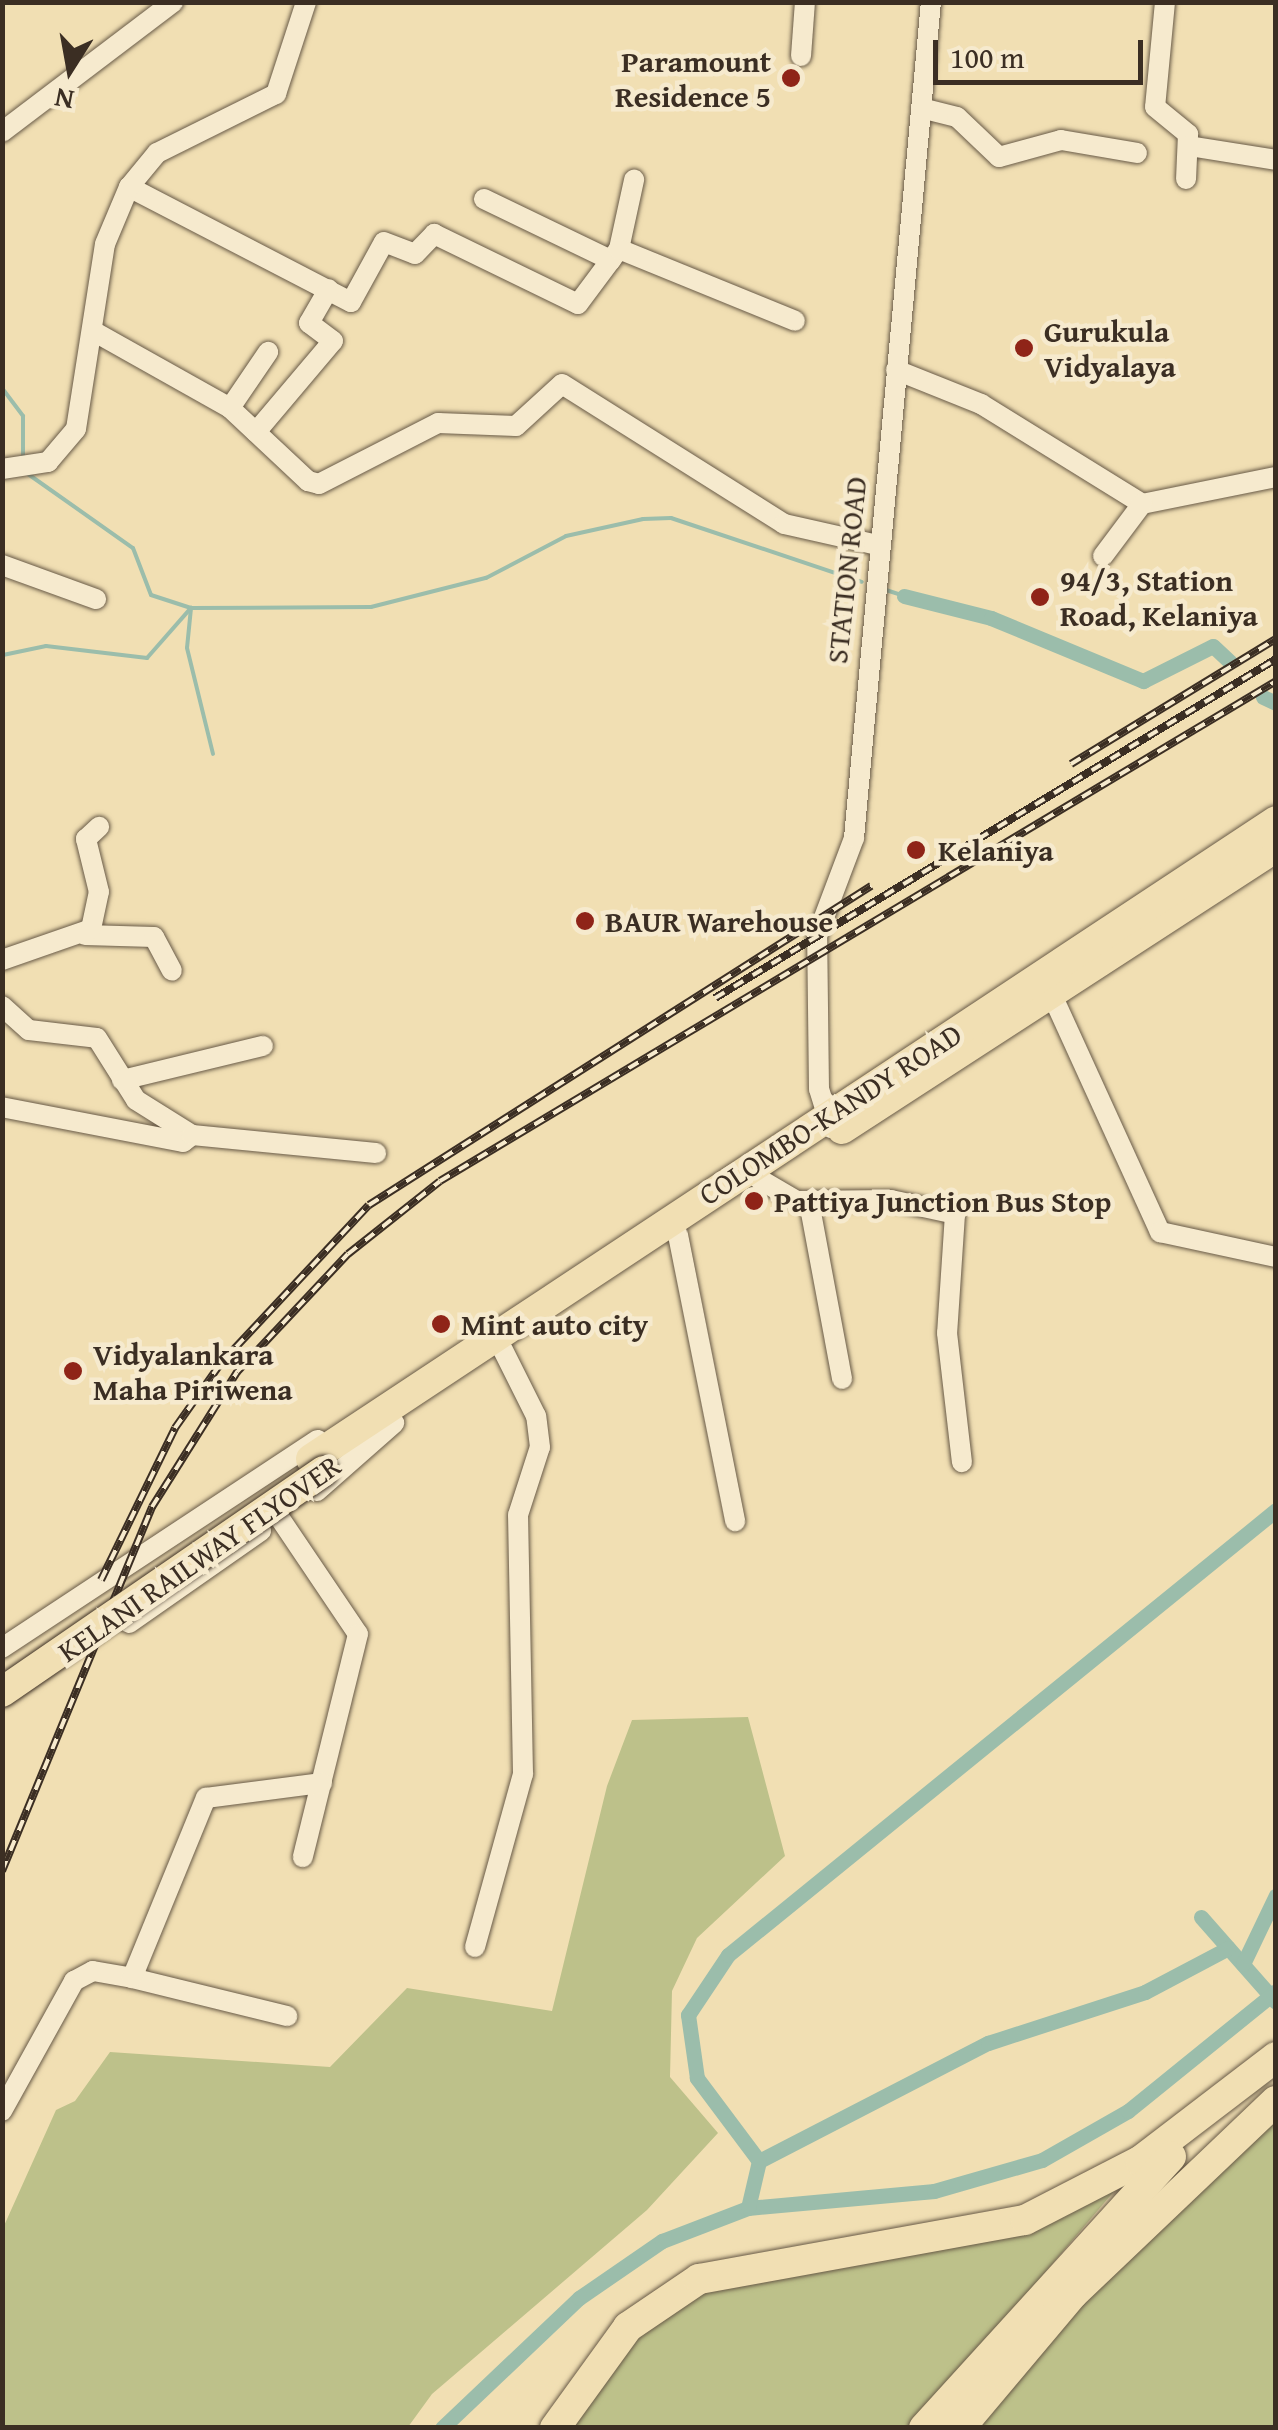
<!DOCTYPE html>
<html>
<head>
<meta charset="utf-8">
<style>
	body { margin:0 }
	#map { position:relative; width:1278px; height:2430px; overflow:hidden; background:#f1dfb3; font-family:"Gentium Book Plus",serif }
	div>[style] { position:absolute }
	.green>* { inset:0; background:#bdc18a }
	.stream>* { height:4px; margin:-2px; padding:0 2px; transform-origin:2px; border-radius:2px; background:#9bbdab }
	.canal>* { height:15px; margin:-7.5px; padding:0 7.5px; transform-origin:7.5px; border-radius:7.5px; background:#9bbdab }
	.roads { filter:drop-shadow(0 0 2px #685a47) drop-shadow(0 0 2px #685a47) }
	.minor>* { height:20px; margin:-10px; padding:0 10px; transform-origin:10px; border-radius:10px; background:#f6eace }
	.highway>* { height:30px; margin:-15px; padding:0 15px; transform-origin:15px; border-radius:15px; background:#f1dfb3 }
	.rail>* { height:8px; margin-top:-4px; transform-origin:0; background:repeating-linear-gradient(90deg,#f6eace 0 11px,#3b2e23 0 22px); box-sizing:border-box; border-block:2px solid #3b2e23 }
	.bridges { filter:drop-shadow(0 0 2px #3b2e23) drop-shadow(0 0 2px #3b2e23) }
	.highway-bridge>* { height:30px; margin:-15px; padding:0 15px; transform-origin:15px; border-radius:15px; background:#f1dfb3 }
	.dots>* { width:28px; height:28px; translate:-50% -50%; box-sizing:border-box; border:5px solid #f6eace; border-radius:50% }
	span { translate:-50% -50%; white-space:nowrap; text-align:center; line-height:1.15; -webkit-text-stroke:9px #f6eace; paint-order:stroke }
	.poi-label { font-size:30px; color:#3b2e23; font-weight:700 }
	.right { translate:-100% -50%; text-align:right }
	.left { translate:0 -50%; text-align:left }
	.street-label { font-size:30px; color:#3b2e23 }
	.frame { position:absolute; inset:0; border:5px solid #3b2e23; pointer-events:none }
	.north { position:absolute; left:20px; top:20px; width:100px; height:100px; -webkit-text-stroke:8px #f6eace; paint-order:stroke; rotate:191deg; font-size:28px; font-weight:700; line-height:40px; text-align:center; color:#3b2e23 }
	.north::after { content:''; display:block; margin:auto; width:35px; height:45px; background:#3b2e23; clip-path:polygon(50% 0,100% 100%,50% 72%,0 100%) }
	.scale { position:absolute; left:933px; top:40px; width:210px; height:45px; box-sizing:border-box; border:5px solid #3b2e23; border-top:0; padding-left:12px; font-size:30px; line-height:35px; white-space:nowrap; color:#3b2e23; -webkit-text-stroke:8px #f6eace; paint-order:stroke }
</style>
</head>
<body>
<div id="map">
	<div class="green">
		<div style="clip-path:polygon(748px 1717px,785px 1856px,697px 1938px,672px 1991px,670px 2077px,718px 2133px,647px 2210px,432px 2394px,408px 2427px,3px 2427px,3px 2228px,56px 2110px,75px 2101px,110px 2052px,330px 2067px,407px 1988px,552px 2011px,607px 1786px,632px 1720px)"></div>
		<div style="clip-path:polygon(1275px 2108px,1275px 2427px,967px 2428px,1015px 2367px)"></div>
		<div style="clip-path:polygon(1121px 2183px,914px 2427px,564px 2428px,596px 2372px,689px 2294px)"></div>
	</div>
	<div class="stream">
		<div style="left:2px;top:388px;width:35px;rotate:53deg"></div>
		<div style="left:23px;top:416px;width:45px;rotate:90deg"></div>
		<div style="left:28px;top:474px;width:128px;rotate:35.2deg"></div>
		<div style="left:133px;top:548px;width:50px;rotate:69deg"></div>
		<div style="left:151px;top:595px;width:42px;rotate:18deg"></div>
		<div style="left:191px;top:608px;width:180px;rotate:-0.3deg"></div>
		<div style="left:371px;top:607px;width:119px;rotate:-14.2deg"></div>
		<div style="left:486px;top:578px;width:90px;rotate:-27.7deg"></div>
		<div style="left:566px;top:536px;width:79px;rotate:-12.4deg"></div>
		<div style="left:643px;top:519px;width:28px;rotate:-2deg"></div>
		<div style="left:671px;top:518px;width:201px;rotate:18.5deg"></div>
		<div style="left:886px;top:590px;width:19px;rotate:18deg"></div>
		<div style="left:191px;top:608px;width:40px;rotate:95.7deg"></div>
		<div style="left:187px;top:648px;width:109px;rotate:76.2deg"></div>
		<div style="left:2px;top:685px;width:30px;rotate:-88deg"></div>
		<div style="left:3px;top:655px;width:44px;rotate:-11.8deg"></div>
		<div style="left:46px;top:646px;width:102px;rotate:6.8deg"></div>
		<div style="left:147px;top:658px;width:67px;rotate:-48.7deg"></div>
	</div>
	<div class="canal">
		<div style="left:904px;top:596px;width:90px;rotate:14.2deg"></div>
		<div style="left:991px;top:618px;width:165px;rotate:22.5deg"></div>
		<div style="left:1143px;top:681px;width:78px;rotate:-26.6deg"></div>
		<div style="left:1213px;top:646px;width:23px;rotate:43deg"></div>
		<div style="left:1263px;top:697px;width:14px;rotate:25deg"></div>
		<div style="left:1201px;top:1917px;width:113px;rotate:48.6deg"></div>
		<div style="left:1243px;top:1964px;width:76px;rotate:-64.4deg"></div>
		<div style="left:759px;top:2161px;width:258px;rotate:-27.3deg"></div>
		<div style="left:988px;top:2043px;width:165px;rotate:-18deg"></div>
		<div style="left:1145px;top:1992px;width:94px;rotate:-27.9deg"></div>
		<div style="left:748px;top:2208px;width:187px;rotate:-5.2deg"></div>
		<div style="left:934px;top:2191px;width:112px;rotate:-16deg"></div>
		<div style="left:1042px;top:2160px;width:99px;rotate:-29.7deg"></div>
		<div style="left:1128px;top:2111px;width:191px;rotate:-39deg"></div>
		<div style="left:442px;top:2428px;width:189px;rotate:-43.5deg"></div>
		<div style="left:579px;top:2298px;width:101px;rotate:-34.5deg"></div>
		<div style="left:662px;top:2241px;width:92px;rotate:-21deg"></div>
		<div style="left:748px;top:2208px;width:48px;rotate:-76.8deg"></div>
		<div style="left:759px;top:2161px;width:104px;rotate:-126.8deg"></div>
		<div style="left:697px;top:2078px;width:64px;rotate:-98.1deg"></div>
		<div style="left:688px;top:2015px;width:72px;rotate:-56.3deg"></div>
		<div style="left:728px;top:1955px;width:706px;rotate:-39.08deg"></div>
	</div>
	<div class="roads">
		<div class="minor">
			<div style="left:1165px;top:2px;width:105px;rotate:95.4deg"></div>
			<div style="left:1155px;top:107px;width:43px;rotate:39.3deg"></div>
			<div style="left:1188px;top:134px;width:45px;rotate:92.5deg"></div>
			<div style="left:801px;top:56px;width:54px;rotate:-85.8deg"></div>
			<div style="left:921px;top:108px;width:37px;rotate:14deg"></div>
			<div style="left:957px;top:117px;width:58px;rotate:43.6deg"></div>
			<div style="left:999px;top:157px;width:64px;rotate:-15.3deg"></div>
			<div style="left:1061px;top:140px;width:77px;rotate:9.7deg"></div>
			<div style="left:2px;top:132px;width:215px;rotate:-37.2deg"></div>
			<div style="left:1189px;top:146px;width:88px;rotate:9.1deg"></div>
			<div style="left:129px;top:187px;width:250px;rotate:27.4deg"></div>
			<div style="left:351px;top:302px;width:68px;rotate:-61.2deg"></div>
			<div style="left:384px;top:242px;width:33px;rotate:21deg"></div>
			<div style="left:415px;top:254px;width:28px;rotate:-46deg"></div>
			<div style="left:434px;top:234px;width:160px;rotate:25.9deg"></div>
			<div style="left:578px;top:304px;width:69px;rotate:-53.3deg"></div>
			<div style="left:619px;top:249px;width:71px;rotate:-77.7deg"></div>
			<div style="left:484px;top:199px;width:141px;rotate:25.7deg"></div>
			<div style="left:619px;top:249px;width:190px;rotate:22.2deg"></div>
			<div style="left:93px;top:331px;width:157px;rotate:29.3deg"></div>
			<div style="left:230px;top:408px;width:107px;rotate:43.1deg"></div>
			<div style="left:308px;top:481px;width:11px;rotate:15deg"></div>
			<div style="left:319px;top:484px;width:134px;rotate:-27.1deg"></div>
			<div style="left:438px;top:423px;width:78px;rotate:2.2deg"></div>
			<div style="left:516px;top:426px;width:62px;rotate:-42.4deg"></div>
			<div style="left:562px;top:384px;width:262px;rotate:32.2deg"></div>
			<div style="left:784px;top:524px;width:95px;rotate:12.7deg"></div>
			<div style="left:896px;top:370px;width:92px;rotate:21.8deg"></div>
			<div style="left:981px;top:404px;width:190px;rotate:31.8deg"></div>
			<div style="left:1142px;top:504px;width:137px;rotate:-11.4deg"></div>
			<div style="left:230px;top:408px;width:68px;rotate:-55.8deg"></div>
			<div style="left:256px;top:432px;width:119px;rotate:-49.8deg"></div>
			<div style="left:333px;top:341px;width:30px;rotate:-143deg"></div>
			<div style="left:309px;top:323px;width:39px;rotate:-60deg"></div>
			<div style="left:2px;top:469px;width:47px;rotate:-8.7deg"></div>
			<div style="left:48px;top:462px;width:43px;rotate:-49.7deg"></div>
			<div style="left:76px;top:429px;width:187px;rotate:-81.1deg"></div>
			<div style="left:105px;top:244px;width:62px;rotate:-67.2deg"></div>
			<div style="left:129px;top:187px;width:44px;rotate:-50.5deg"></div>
			<div style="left:157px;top:153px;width:133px;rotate:-26.4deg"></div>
			<div style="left:276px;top:94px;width:97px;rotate:-71.9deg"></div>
			<div style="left:1103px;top:556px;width:65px;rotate:-53.1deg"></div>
			<div style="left:2px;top:565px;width:100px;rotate:19.9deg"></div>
			<div style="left:85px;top:935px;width:69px;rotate:1.7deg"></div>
			<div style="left:154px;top:937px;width:38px;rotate:62deg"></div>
			<div style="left:2px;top:960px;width:94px;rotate:-19.2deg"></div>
			<div style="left:91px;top:929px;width:38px;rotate:-78deg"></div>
			<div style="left:99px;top:892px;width:55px;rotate:-103.8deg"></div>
			<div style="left:86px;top:839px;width:18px;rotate:-43deg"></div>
			<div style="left:1047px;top:984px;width:273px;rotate:65.5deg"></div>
			<div style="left:1160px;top:1232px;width:119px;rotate:12.2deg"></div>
			<div style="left:2px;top:1006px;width:36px;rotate:42deg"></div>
			<div style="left:29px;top:1030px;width:68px;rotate:6.7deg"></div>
			<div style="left:97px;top:1038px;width:73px;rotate:57.8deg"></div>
			<div style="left:136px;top:1100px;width:66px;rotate:32deg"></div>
			<div style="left:192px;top:1135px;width:11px;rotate:142deg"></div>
			<div style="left:183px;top:1142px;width:184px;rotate:-169.1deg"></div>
			<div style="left:122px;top:1080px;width:145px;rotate:-13.6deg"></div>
			<div style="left:831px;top:1128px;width:41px;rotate:-107.1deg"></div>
			<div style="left:819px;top:1089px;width:153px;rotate:-90.7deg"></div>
			<div style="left:817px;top:936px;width:105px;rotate:-69.3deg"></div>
			<div style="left:854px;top:838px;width:840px;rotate:-84.74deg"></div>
			<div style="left:192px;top:1135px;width:185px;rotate:5.6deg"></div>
			<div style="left:759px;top:1179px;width:44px;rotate:30.1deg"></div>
			<div style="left:797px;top:1201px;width:94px;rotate:-0.6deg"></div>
			<div style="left:891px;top:1200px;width:66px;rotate:12.3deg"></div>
			<div style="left:955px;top:1214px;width:119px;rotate:93.8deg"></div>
			<div style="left:947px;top:1333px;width:130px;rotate:83.4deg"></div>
			<div style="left:809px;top:1202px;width:180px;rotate:79.4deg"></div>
			<div style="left:678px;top:1235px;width:292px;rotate:78.7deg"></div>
			<div style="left:317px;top:1491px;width:103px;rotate:-41.4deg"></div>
			<div style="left:279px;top:1517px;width:141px;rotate:56deg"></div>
			<div style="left:358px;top:1634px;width:230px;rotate:103.9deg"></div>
			<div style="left:129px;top:1623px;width:161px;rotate:-34.9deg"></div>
			<div style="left:2px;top:1648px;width:378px;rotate:-33.4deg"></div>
			<div style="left:475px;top:1947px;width:180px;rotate:-74.5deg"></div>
			<div style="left:523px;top:1774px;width:259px;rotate:-91.1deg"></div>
			<div style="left:518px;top:1515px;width:71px;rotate:-72.1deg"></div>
			<div style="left:540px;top:1447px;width:31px;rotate:-97deg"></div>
			<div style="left:536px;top:1416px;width:74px;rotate:-116.6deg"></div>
			<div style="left:132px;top:1978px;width:160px;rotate:13.8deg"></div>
			<div style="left:2px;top:2111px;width:149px;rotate:-61deg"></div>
			<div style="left:74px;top:1981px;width:21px;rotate:-28deg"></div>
			<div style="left:93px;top:1971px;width:40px;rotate:10deg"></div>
			<div style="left:132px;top:1978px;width:195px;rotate:-67.7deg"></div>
			<div style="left:206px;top:1798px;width:117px;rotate:-7.4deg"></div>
		</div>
		<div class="highway">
			<div style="left:842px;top:1129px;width:518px;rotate:-33.01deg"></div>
			<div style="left:311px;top:1459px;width:1157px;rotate:-33.47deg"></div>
			<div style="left:555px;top:2428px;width:125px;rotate:-54.1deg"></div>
			<div style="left:628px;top:2327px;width:86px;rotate:-34.1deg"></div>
			<div style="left:699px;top:2279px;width:331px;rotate:-10.3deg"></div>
			<div style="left:1025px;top:2220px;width:129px;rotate:-27.2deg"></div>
			<div style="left:1140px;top:2161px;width:171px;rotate:-37.4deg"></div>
			<div style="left:924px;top:2428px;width:367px;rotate:-47.7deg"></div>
			<div style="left:960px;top:2428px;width:175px;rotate:-49.9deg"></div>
			<div style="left:1073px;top:2294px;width:280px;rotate:-43.6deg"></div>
		</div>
	</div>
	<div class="rail">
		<div style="left:1071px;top:764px;width:240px;rotate:-31.4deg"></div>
		<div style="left:715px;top:998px;width:655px;rotate:-31.14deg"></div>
		<div style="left:101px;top:1580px;width:169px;rotate:-64deg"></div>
		<div style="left:175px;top:1428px;width:80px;rotate:-54.7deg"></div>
		<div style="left:221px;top:1363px;width:216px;rotate:-46.9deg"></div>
		<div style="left:369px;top:1205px;width:595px;rotate:-32.43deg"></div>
		<div style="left:2px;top:1871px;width:394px;rotate:-67.6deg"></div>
		<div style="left:152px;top:1507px;width:160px;rotate:-57.8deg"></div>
		<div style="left:237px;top:1372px;width:162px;rotate:-46.8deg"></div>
		<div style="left:348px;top:1254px;width:117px;rotate:-38.4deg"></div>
		<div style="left:440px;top:1181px;width:974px;rotate:-30.88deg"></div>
	</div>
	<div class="bridges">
		<div class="highway-bridge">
			<div style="left:2px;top:1692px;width:390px;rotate:-34.5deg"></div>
		</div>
	</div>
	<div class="dots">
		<div style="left:791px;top:78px;background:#8f2418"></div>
		<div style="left:1024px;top:348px;background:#8f2418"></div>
		<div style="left:1040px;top:597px;background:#8f2418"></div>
		<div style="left:916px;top:850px;background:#8f2418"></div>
		<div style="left:585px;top:921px;background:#8f2418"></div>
		<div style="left:754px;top:1201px;background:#8f2418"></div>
		<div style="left:441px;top:1324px;background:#8f2418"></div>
		<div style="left:73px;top:1371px;background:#8f2418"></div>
	</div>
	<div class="poi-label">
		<span class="right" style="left:771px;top:78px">Paramount<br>Residence 5</span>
		<span class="left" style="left:1044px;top:348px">Gurukula<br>Vidyalaya</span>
		<span class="left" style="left:1060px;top:597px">94/3, Station<br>Road, Kelaniya</span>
		<span class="left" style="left:938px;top:850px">Kelaniya</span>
		<span class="left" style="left:605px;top:921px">BAUR Warehouse</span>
		<span class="left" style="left:774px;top:1201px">Pattiya Junction Bus Stop</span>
		<span class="left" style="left:461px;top:1324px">Mint auto city</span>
		<span class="left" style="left:93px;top:1371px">Vidyalankara<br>Maha Piriwena</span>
	</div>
	<div class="street-label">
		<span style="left:846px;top:570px;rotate:-84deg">STATION ROAD</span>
		<span style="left:830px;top:1114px;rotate:-33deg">COLOMBO-KANDY ROAD</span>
		<span style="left:199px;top:1558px;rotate:-35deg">KELANI RAILWAY FLYOVER</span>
	</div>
	<div class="frame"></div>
	<div class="north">N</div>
	<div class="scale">100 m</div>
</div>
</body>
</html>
